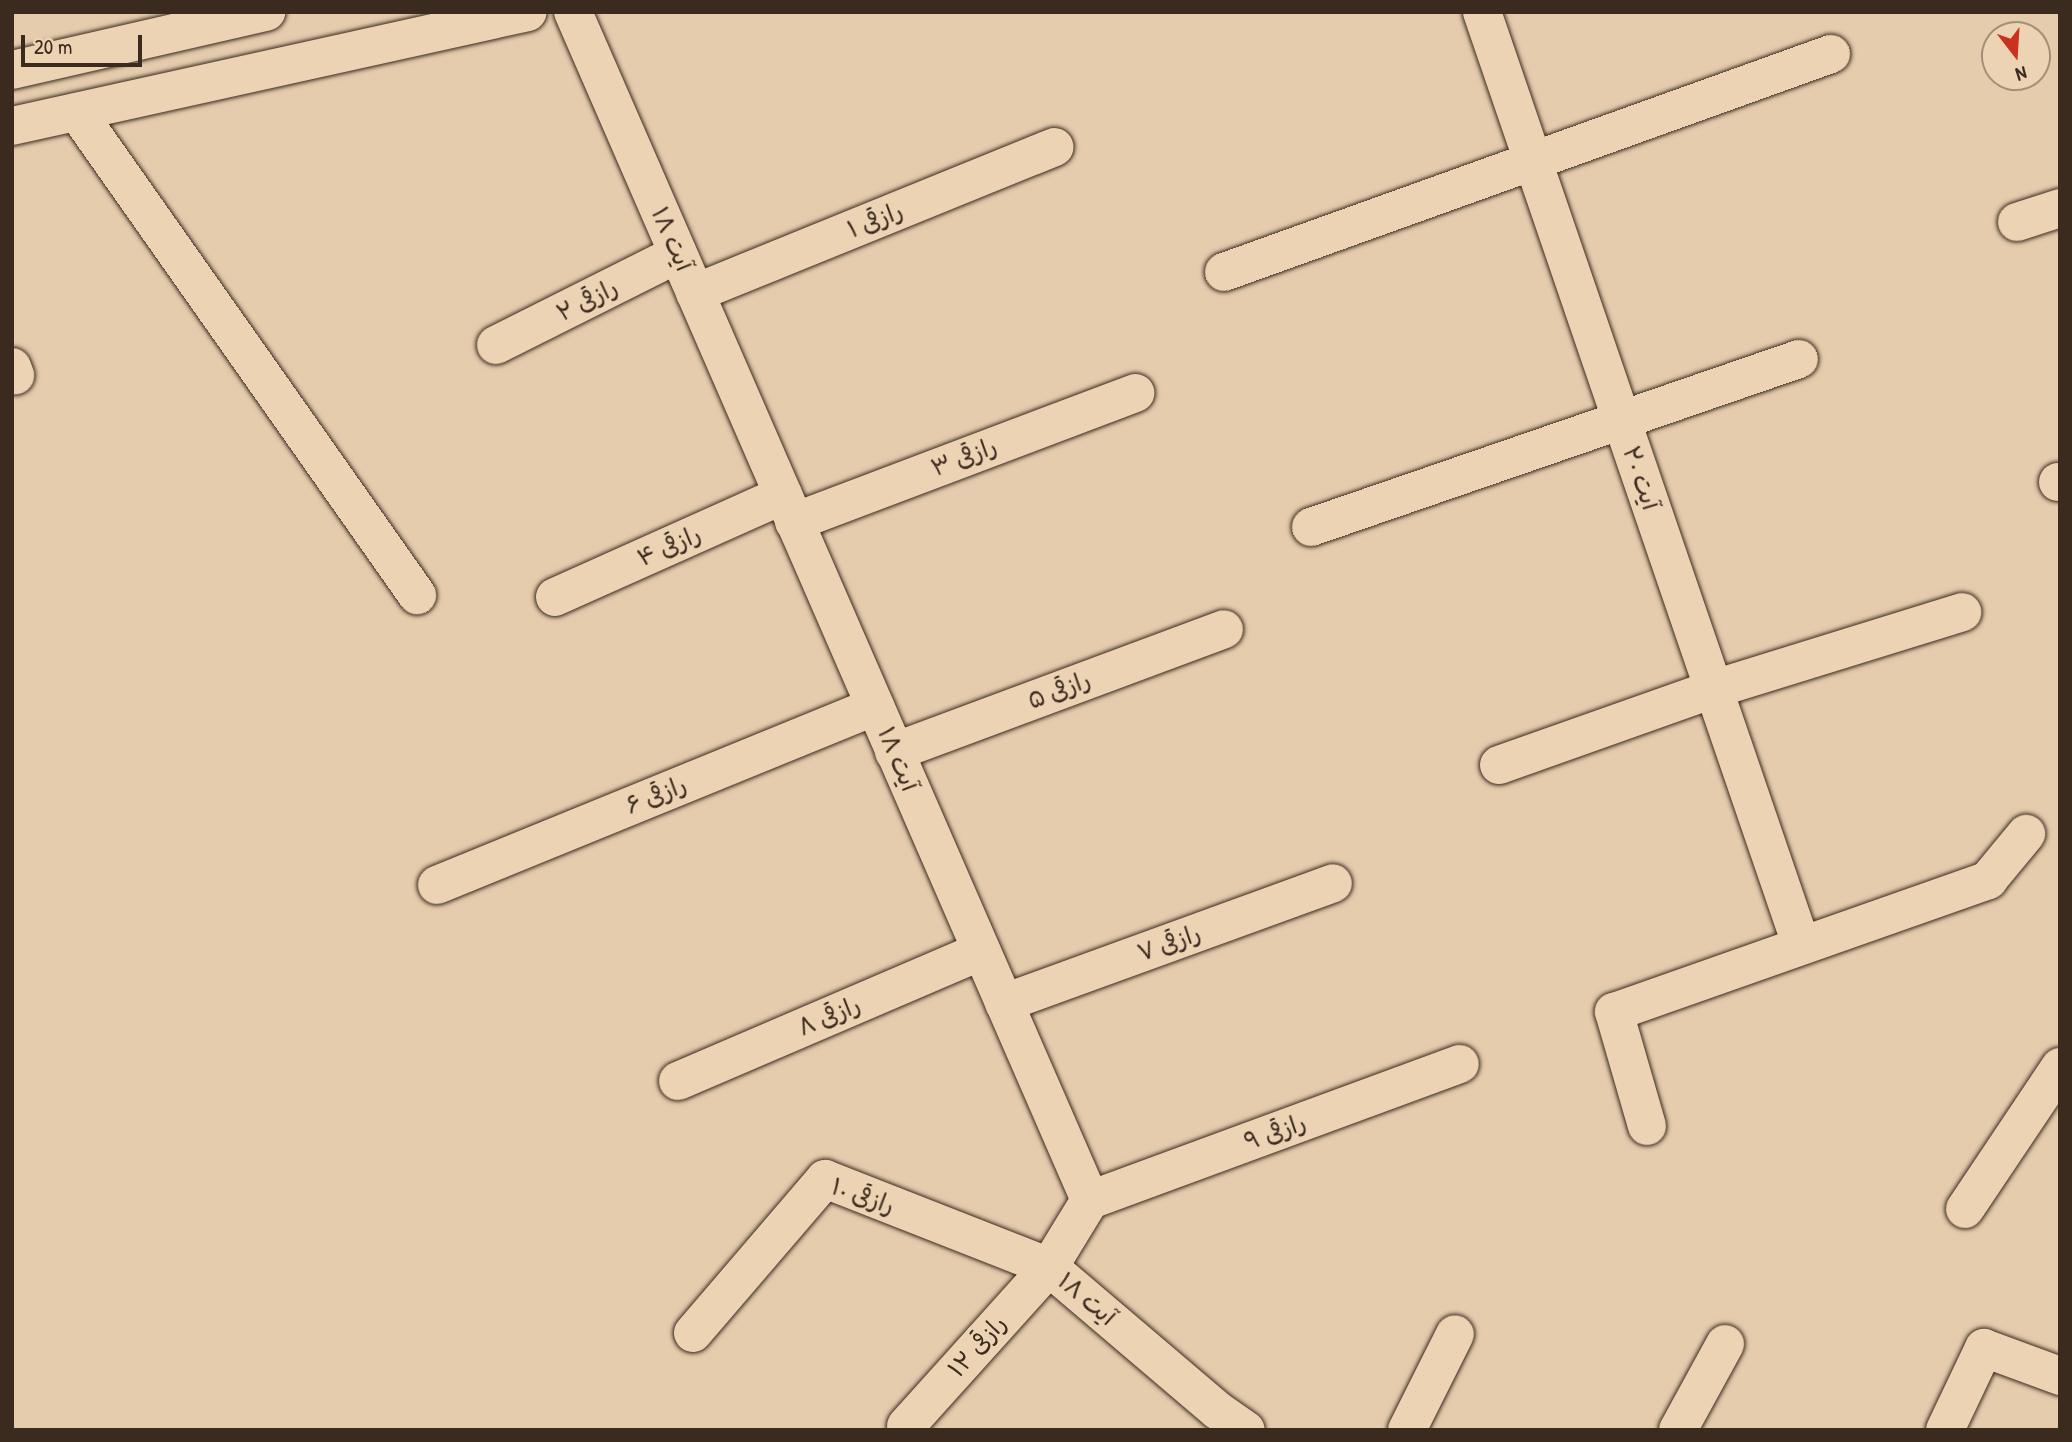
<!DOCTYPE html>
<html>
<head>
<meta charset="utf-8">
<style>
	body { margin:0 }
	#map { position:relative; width:2072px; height:1442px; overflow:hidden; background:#e4ccad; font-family:"Patrick Hand","Playpen Sans Arabic",sans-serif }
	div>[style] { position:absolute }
	.roads { filter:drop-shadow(0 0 2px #3b2a1e) drop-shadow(0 0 2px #3b2a1e) }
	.minor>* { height:38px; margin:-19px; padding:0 19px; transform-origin:19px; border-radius:19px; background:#ebd3b3 }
	.major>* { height:38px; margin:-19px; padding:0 19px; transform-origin:19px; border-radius:19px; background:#ebd3b3 }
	span { translate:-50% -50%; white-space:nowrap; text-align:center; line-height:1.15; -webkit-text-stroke:7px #ebd3b3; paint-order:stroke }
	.street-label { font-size:24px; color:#3b2a1e }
	.frame { position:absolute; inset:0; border:14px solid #3b2a1e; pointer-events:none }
	.north { position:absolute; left:1981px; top:21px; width:70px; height:70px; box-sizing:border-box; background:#ebd3b3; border:2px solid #a58f77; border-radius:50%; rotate:163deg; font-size:19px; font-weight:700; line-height:28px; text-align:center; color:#3b2a1e }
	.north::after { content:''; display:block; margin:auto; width:24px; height:32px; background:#c8321e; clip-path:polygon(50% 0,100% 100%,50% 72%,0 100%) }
	.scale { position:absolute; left:21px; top:35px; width:121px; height:32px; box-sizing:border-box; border:4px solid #3b2a1e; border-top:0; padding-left:9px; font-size:21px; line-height:24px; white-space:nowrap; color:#3b2a1e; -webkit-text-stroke:5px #ebd3b3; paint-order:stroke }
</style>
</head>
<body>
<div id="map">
	<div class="roads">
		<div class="minor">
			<div style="left:573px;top:12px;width:1296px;rotate:66.48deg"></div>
			<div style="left:1482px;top:12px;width:985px;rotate:71.11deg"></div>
			<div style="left:77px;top:112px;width:591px;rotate:54.86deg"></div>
			<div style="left:2017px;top:222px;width:45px;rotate:-18deg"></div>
			<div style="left:1224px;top:272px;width:645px;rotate:-19.76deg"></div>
			<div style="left:695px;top:293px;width:388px;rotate:-22.1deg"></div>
			<div style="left:496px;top:345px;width:203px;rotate:-26.6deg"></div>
			<div style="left:12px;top:367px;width:9px;rotate:69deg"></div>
			<div style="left:2058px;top:482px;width:2px"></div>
			<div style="left:794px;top:522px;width:365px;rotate:-20.7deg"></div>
			<div style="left:1311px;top:527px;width:516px;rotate:-19deg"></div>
			<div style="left:555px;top:597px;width:250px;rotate:-24.1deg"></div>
			<div style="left:894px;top:752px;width:352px;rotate:-20.4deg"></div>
			<div style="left:1499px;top:765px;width:228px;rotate:-19.5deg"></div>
			<div style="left:1714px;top:689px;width:260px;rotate:-17.2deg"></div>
			<div style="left:437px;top:885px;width:473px;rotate:-22.2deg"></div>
			<div style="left:1004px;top:1003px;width:350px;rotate:-20deg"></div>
			<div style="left:678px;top:1081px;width:330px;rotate:-23.2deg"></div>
			<div style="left:1647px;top:1126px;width:119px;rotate:-106.1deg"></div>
			<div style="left:1614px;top:1012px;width:397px;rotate:-19.4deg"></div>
			<div style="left:1988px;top:880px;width:60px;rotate:-50.4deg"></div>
			<div style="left:1090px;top:1200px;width:394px;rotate:-20.2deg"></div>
			<div style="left:1965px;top:1209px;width:171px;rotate:-56.2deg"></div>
			<div style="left:693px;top:1333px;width:203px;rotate:-49.4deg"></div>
			<div style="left:825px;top:1179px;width:241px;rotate:21.4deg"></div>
			<div style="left:1049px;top:1267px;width:221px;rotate:40.4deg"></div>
			<div style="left:1217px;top:1410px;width:35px;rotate:35deg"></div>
			<div style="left:906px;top:1426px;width:214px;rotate:-48deg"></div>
			<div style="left:1049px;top:1267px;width:79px;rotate:-58.5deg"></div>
			<div style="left:1407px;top:1430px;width:107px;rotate:-63.4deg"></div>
			<div style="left:1678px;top:1430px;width:98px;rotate:-61.3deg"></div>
			<div style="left:1945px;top:1430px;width:91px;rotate:-64.6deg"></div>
			<div style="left:1984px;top:1348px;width:81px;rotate:20.2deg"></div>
		</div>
		<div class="major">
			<div style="left:12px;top:70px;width:261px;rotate:-12.9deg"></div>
			<div style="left:12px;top:126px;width:528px;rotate:-12.46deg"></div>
		</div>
	</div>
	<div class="street-label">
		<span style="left:875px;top:220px;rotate:-22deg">رازقی ۱</span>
		<span style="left:672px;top:239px;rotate:66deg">آیت ۱۸</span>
		<span style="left:587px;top:300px;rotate:-27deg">رازقی ۲</span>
		<span style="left:964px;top:457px;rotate:-21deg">رازقی ۳</span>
		<span style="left:1641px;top:478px;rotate:71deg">آیت ۲۰</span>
		<span style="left:669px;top:546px;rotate:-24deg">رازقی ۴</span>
		<span style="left:1059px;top:690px;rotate:-21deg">رازقی ۵</span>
		<span style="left:898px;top:759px;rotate:67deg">آیت ۱۸</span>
		<span style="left:656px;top:795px;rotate:-22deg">رازقی ۶</span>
		<span style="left:1169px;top:943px;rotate:-20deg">رازقی ۷</span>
		<span style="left:829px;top:1016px;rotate:-23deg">رازقی ۸</span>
		<span style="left:1275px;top:1132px;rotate:-20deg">رازقی ۹</span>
		<span style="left:863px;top:1196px;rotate:19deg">رازقی ۱۰</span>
		<span style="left:1087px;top:1299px;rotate:40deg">آیت ۱۸</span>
		<span style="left:977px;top:1346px;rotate:-48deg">رازقی ۱۲</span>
	</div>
	<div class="frame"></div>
	<div class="north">N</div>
	<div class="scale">20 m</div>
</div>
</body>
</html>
